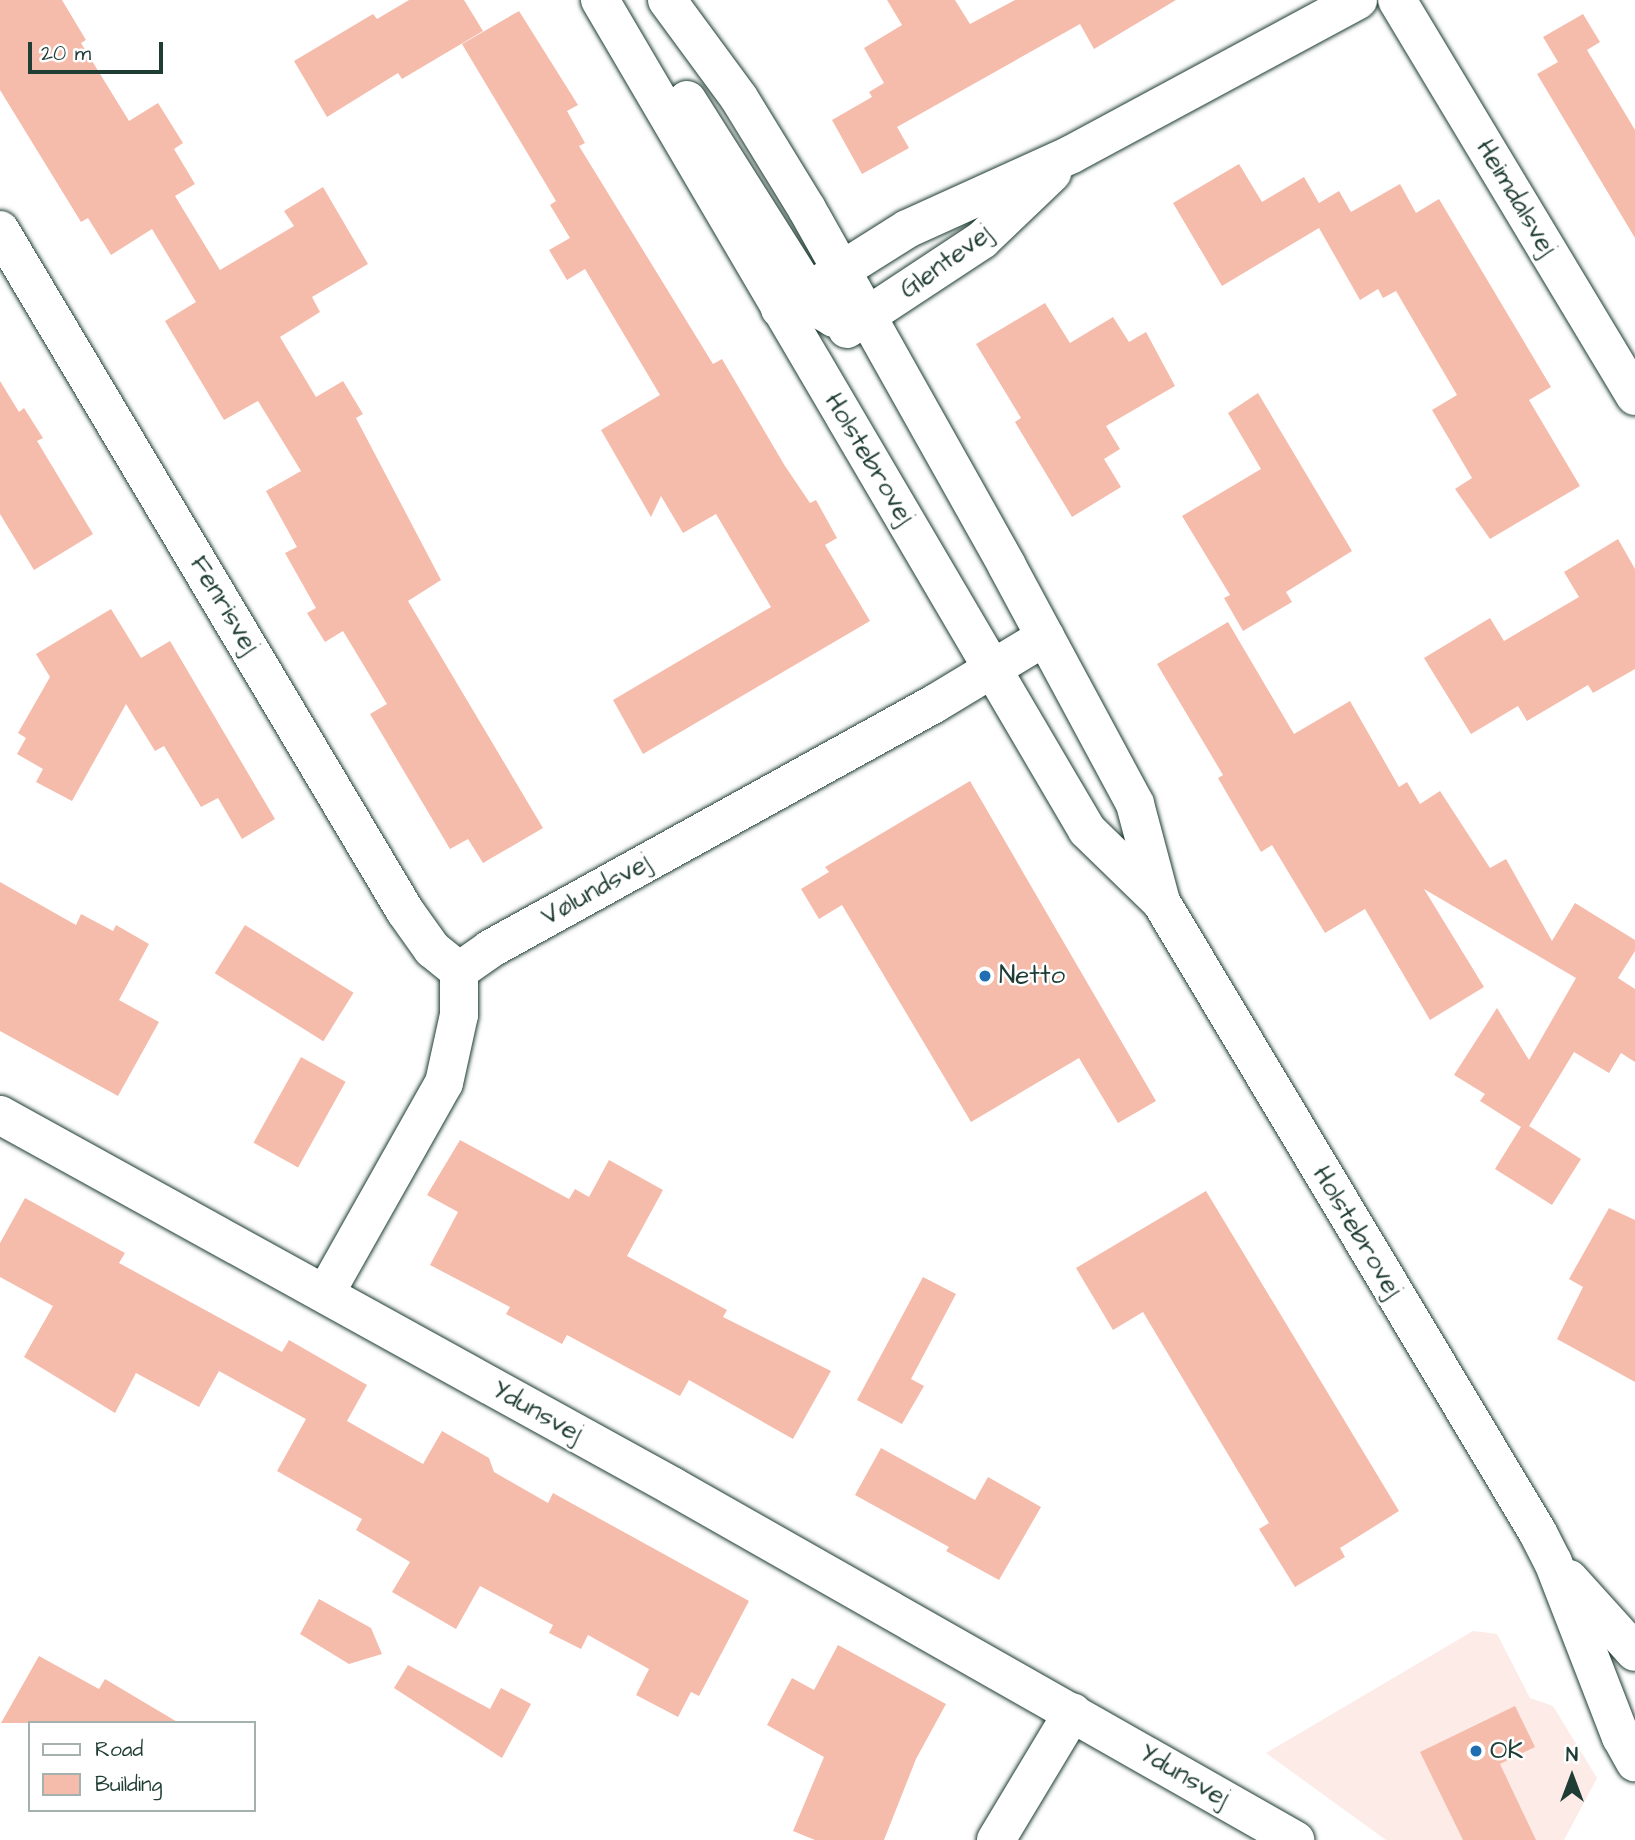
<!DOCTYPE html>
<html>
<head>
<meta charset="utf-8">
<style>
	body { margin:0 }
	#map { position:relative; width:1635px; height:1840px; overflow:hidden; background:#fff; font-family:"Architects Daughter",sans-serif }
	div>[style] { position:absolute }
	.built>* { inset:0; background:#fcebe6 }
	.building>* { inset:0; background:#f5bcac; transform-origin:0 0 }
	.roads { filter:drop-shadow(0 0 2px #1f3d34) drop-shadow(0 0 2px #1f3d34) }
	.street>* { height:38px; margin:-19px; padding:0 19px; transform-origin:19px; border-radius:19px; background:#fff }
	.secondary>* { height:38px; margin:-19px; padding:0 19px; transform-origin:19px; border-radius:19px; background:#fff }
	.dots>* { width:19px; height:19px; translate:-50% -50%; box-sizing:border-box; border:4px solid #fff; border-radius:50% }
	span { translate:-50% -50%; white-space:nowrap; text-align:center; line-height:1.15; -webkit-text-stroke:5px #fff; paint-order:stroke }
	.street-label { font-size:26px; color:#1f3d34 }
	.poi-label { font-size:26px; color:#1f3d34 }
	.left { translate:0 -50%; text-align:left }
	.legend { position:absolute; left:28px; top:1721px; width:228px; height:91px; box-sizing:border-box; background:#fff; border:2px solid #a5b1ae; margin:0; padding:9px 12px; list-style:none; font-size:21px; color:#1f3d34 }
	.legend li { display:flex; align-items:center; gap:14px; height:35px }
	.legend b { width:35px; border:2px solid #a5b1ae }
	.north { position:absolute; left:1537px; top:1742px; width:70px; height:70px; -webkit-text-stroke:5px #fff; paint-order:stroke; rotate:0deg; font-size:19px; font-weight:700; line-height:28px; text-align:center; color:#1f3d34 }
	.north::after { content:''; display:block; margin:auto; width:24px; height:32px; background:#1f3d34; clip-path:polygon(50% 0,100% 100%,50% 72%,0 100%) }
	.scale { position:absolute; left:28px; top:42px; width:135px; height:32px; box-sizing:border-box; border:4px solid #1f3d34; border-top:0; padding-left:9px; font-size:21px; line-height:24px; white-space:nowrap; color:#1f3d34; -webkit-text-stroke:5px #fff; paint-order:stroke }
</style>
</head>
<body>
<div id="map">
	<div class="built">
		<div style="clip-path:polygon(1473px 1631px,1497px 1634px,1530px 1698px,1553px 1706px,1597px 1778px,1564px 1840px,1386px 1840px,1266px 1753px)"></div>
	</div>
	<div class="building">
		<div style="clip-path:polygon(0 0,62px 0,86px 40px,81px 43px,129px 121px,158px 103px,183px 143px,174px 149px,195px 184px,175px 196px,220px 270px,294px 226px,284px 211px,323px 187px,368px 264px,312px 297px,320px 312px,280px 337px,316px 397px,343px 381px,363px 414px,356px 418px,441px 580px,408px 601px,543px 828px,483px 863px,468px 839px,450px 849px,370px 714px,387px 704px,343px 631px,325px 642px,307px 613px,316px 608px,285px 553px,297px 547px,266px 491px,301px 471px,258px 401px,224px 420px,165px 321px,196px 302px,152px 229px,111px 255px,88px 218px,81px 222px,0 90px)"></div>
		<div style="clip-path:polygon(409px 0,464px 0,483px 31px,402px 79px,398px 73px,327px 117px,294px 61px,373px 14px,377px 19px)"></div>
		<div style="clip-path:polygon(887px 0,955px 0,970px 24px,1015px 0,1176px 0,1094px 49px,1080px 24px,897px 127px,909px 148px,862px 174px,832px 120px,872px 97px,869px 92px,884px 83px,864px 48px,902px 25px)"></div>
		<div style="clip-path:polygon(519px 11px,578px 105px,567px 111px,585px 143px,579px 146px,713px 364px,722px 359px,785px 466px,810px 503px,816px 500px,837px 538px,825px 545px,870px 621px,643px 754px,613px 700px,771px 607px,716px 514px,683px 533px,661px 496px,651px 517px,601px 430px,660px 395px,585px 269px,567px 280px,549px 250px,570px 238px,550px 205px,556px 201px,462px 44px)"></div>
		<div style="clip-path:polygon(1583px 14px,1600px 42px,1587px 50px,1635px 130px,1635px 238px,1537px 74px,1558px 62px,1543px 37px)"></div>
		<div style="clip-path:polygon(1239px 164px,1262px 202px,1304px 177px,1319px 203px,1339px 191px,1351px 212px,1400px 184px,1416px 213px,1439px 199px,1551px 387px,1529px 400px,1580px 486px,1490px 539px,1455px 489px,1472px 478px,1432px 410px,1457px 395px,1396px 291px,1383px 298px,1378px 289px,1360px 300px,1319px 228px,1222px 286px,1173px 203px)"></div>
		<div style="clip-path:polygon(1045px 303px,1070px 343px,1113px 317px,1129px 342px,1146px 332px,1175px 386px,1106px 426px,1120px 449px,1104px 459px,1121px 487px,1072px 517px,1015px 422px,1021px 418px,976px 344px)"></div>
		<div style="clip-path:polygon(0 381px,19px 412px,24px 408px,43px 438px,37px 441px,93px 534px,34px 570px,0 514px)"></div>
		<div style="clip-path:polygon(1258px 393px,1352px 551px,1286px 592px,1292px 602px,1243px 631px,1224px 598px,1230px 595px,1182px 516px,1261px 469px,1228px 413px)"></div>
		<div style="clip-path:polygon(1618px 539px,1635px 569px,1635px 669px,1593px 693px,1588px 685px,1527px 721px,1518px 706px,1471px 734px,1424px 658px,1490px 618px,1504px 641px,1579px 597px,1564px 572px)"></div>
		<div style="clip-path:polygon(111px 609px,141px 658px,170px 641px,275px 819px,242px 839px,218px 798px,201px 807px,164px 746px,155px 751px,126px 704px,72px 801px,36px 782px,43px 769px,17px 754px,26px 738px,18px 733px,50px 677px,36px 654px)"></div>
		<div style="clip-path:polygon(1228px 622px,1294px 734px,1350px 701px,1399px 787px,1407px 782px,1420px 804px,1440px 791px,1490px 868px,1506px 859px,1552px 941px,1575px 903px,1635px 940px,1635px 951px,1618px 978px,1635px 989px,1635px 1062px,1621px 1053px,1609px 1073px,1574px 1052px,1529px 1126px,1581px 1159px,1552px 1205px,1495px 1169px,1521px 1127px,1480px 1101px,1485px 1094px,1454px 1075px,1497px 1008px,1529px 1060px,1576px 978px,1424px 889px,1484px 987px,1430px 1020px,1365px 909px,1325px 933px,1272px 845px,1261px 852px,1218px 778px,1223px 775px,1157px 664px)"></div>
		<div style="clip-path:polygon(970px 781px,1156px 1101px,1118px 1123px,1079px 1058px,971px 1122px,842px 905px,819px 919px,801px 889px,829px 872px,825px 867px)"></div>
		<div style="clip-path:polygon(0 882px,76px 925px,81px 914px,113px 931px,116px 925px,149px 944px,119px 1000px,159px 1022px,118px 1096px,0 1031px)"></div>
		<div style="left:245px;top:925px;width:128px;height:57px;rotate:32deg"></div>
		<div style="left:301px;top:1057px;width:51px;height:98px;rotate:29deg"></div>
		<div style="clip-path:polygon(460px 1140px,569px 1199px,575px 1189px,589px 1197px,609px 1160px,663px 1190px,627px 1256px,727px 1310px,723px 1317px,831px 1371px,793px 1439px,689px 1380px,680px 1396px,567px 1335px,562px 1344px,506px 1314px,510px 1307px,430px 1265px,458px 1212px,427px 1195px)"></div>
		<div style="clip-path:polygon(1206px 1191px,1399px 1511px,1340px 1548px,1345px 1557px,1295px 1587px,1259px 1529px,1269px 1523px,1143px 1312px,1113px 1330px,1076px 1268px)"></div>
		<div style="clip-path:polygon(25px 1198px,125px 1253px,119px 1263px,282px 1352px,289px 1340px,367px 1385px,347px 1421px,423px 1464px,442px 1431px,489px 1458px,494px 1472px,548px 1503px,553px 1493px,749px 1601px,699px 1696px,691px 1692px,678px 1717px,636px 1695px,649px 1669px,588px 1635px,581px 1649px,549px 1633px,553px 1625px,480px 1586px,456px 1629px,392px 1592px,410px 1562px,356px 1530px,362px 1519px,277px 1471px,306px 1419px,219px 1371px,199px 1407px,136px 1373px,115px 1413px,24px 1357px,53px 1306px,0 1277px,0 1243px)"></div>
		<div style="clip-path:polygon(1609px 1208px,1635px 1220px,1635px 1382px,1557px 1339px,1583px 1287px,1569px 1279px)"></div>
		<div style="clip-path:polygon(923px 1277px,956px 1294px,911px 1379px,924px 1386px,902px 1424px,857px 1400px)"></div>
		<div style="clip-path:polygon(881px 1448px,975px 1500px,988px 1477px,1041px 1507px,999px 1580px,946px 1551px,949px 1547px,855px 1495px)"></div>
		<div style="clip-path:polygon(319px 1599px,371px 1628px,382px 1654px,349px 1664px,300px 1634px)"></div>
		<div style="clip-path:polygon(838px 1645px,946px 1704px,916px 1759px,884px 1840px,815px 1840px,793px 1831px,824px 1757px,767px 1725px,792px 1678px,814px 1690px)"></div>
		<div style="clip-path:polygon(39px 1656px,99px 1689px,105px 1679px,179px 1723px,1px 1723px)"></div>
		<div style="clip-path:polygon(408px 1665px,490px 1709px,501px 1688px,531px 1704px,502px 1758px,394px 1688px)"></div>
		<div style="clip-path:polygon(1515px 1706px,1535px 1747px,1500px 1764px,1536px 1840px,1463px 1840px,1420px 1752px)"></div>
	</div>
	<div class="roads">
		<div class="street">
			<div style="left:1397px;top:0;width:462px;rotate:59deg"></div>
			<div style="left:0;top:230px;width:792px;rotate:59.26deg"></div>
			<div style="left:405px;top:911px;width:47px;rotate:54.6deg"></div>
			<div style="left:432px;top:949px;width:35px;rotate:39deg"></div>
			<div style="left:459px;top:971px;width:38px;rotate:-35deg"></div>
			<div style="left:490px;top:949px;width:507px;rotate:-28.89deg"></div>
			<div style="left:934px;top:704px;width:130px;rotate:-31.1deg"></div>
			<div style="left:0;top:1115px;width:768px;rotate:28.9deg"></div>
			<div style="left:672px;top:1486px;width:717px;rotate:29.61deg"></div>
			<div style="left:325px;top:1294px;width:242px;rotate:-60.6deg"></div>
			<div style="left:444px;top:1083px;width:70px;rotate:-77.6deg"></div>
			<div style="left:459px;top:1015px;width:44px;rotate:-90deg"></div>
			<div style="left:996px;top:1840px;width:149px;rotate:-59deg"></div>
		</div>
		<div class="secondary">
			<div style="left:600px;top:0;width:962px;rotate:59.6deg"></div>
			<div style="left:1087px;top:830px;width:103px;rotate:44.2deg"></div>
			<div style="left:1161px;top:902px;width:735px;rotate:59.14deg"></div>
			<div style="left:1538px;top:1533px;width:33px;rotate:63deg"></div>
			<div style="left:1553px;top:1562px;width:188px;rotate:68.8deg"></div>
			<div style="left:1621px;top:1737px;width:29px;rotate:61deg"></div>
			<div style="left:667px;top:0;width:122px;rotate:53.7deg"></div>
			<div style="left:739px;top:98px;width:130px;rotate:58.5deg"></div>
			<div style="left:807px;top:209px;width:409px;rotate:60.7deg"></div>
			<div style="left:1007px;top:566px;width:270px;rotate:61.7deg"></div>
			<div style="left:1135px;top:804px;width:101px;rotate:75.1deg"></div>
			<div style="left:687px;top:100px;width:247px;rotate:57.7deg"></div>
			<div style="left:819px;top:309px;width:17px;rotate:31deg"></div>
			<div style="left:834px;top:318px;width:34px;rotate:-3deg"></div>
			<div style="left:780px;top:309px;width:150px;rotate:-32.2deg"></div>
			<div style="left:907px;top:229px;width:181px;rotate:-24.4deg"></div>
			<div style="left:1072px;top:154px;width:325px;rotate:-28.3deg"></div>
			<div style="left:847px;top:329px;width:162px;rotate:-33.4deg"></div>
			<div style="left:982px;top:240px;width:97px;rotate:-43.7deg"></div>
			<div style="left:1569px;top:1579px;width:98px;rotate:47.9deg"></div>
		</div>
	</div>
	<div class="dots">
		<div style="left:985px;top:976px;background:#1f6fb2"></div>
		<div style="left:1476px;top:1751px;background:#1f6fb2"></div>
	</div>
	<div class="street-label">
		<span style="left:1516px;top:198px;rotate:59deg">Heimdalsvej</span>
		<span style="left:946px;top:262px;rotate:-36deg">Glentevej</span>
		<span style="left:869px;top:459px;rotate:59deg">Holstebrovej</span>
		<span style="left:224px;top:605px;rotate:59deg">Fenrisvej</span>
		<span style="left:596px;top:890px;rotate:-29deg">Vølundsvej</span>
		<span style="left:1357px;top:1232px;rotate:59deg">Holstebrovej</span>
		<span style="left:537px;top:1412px;rotate:29deg">Ydunsvej</span>
		<span style="left:1184px;top:1776px;rotate:30deg">Ydunsvej</span>
	</div>
	<div class="poi-label">
		<span class="left" style="left:999px;top:976px">Netto</span>
		<span class="left" style="left:1490px;top:1751px">OK</span>
	</div>
	<ul class="legend">
	<li><b style="height:9px;background:#fff"></b>Road</li>
	<li><b style="height:19px;background:#f5bcac"></b>Building</li>
	</ul>
	<div class="north">N</div>
	<div class="scale">20 m</div>
</div>
</body>
</html>
